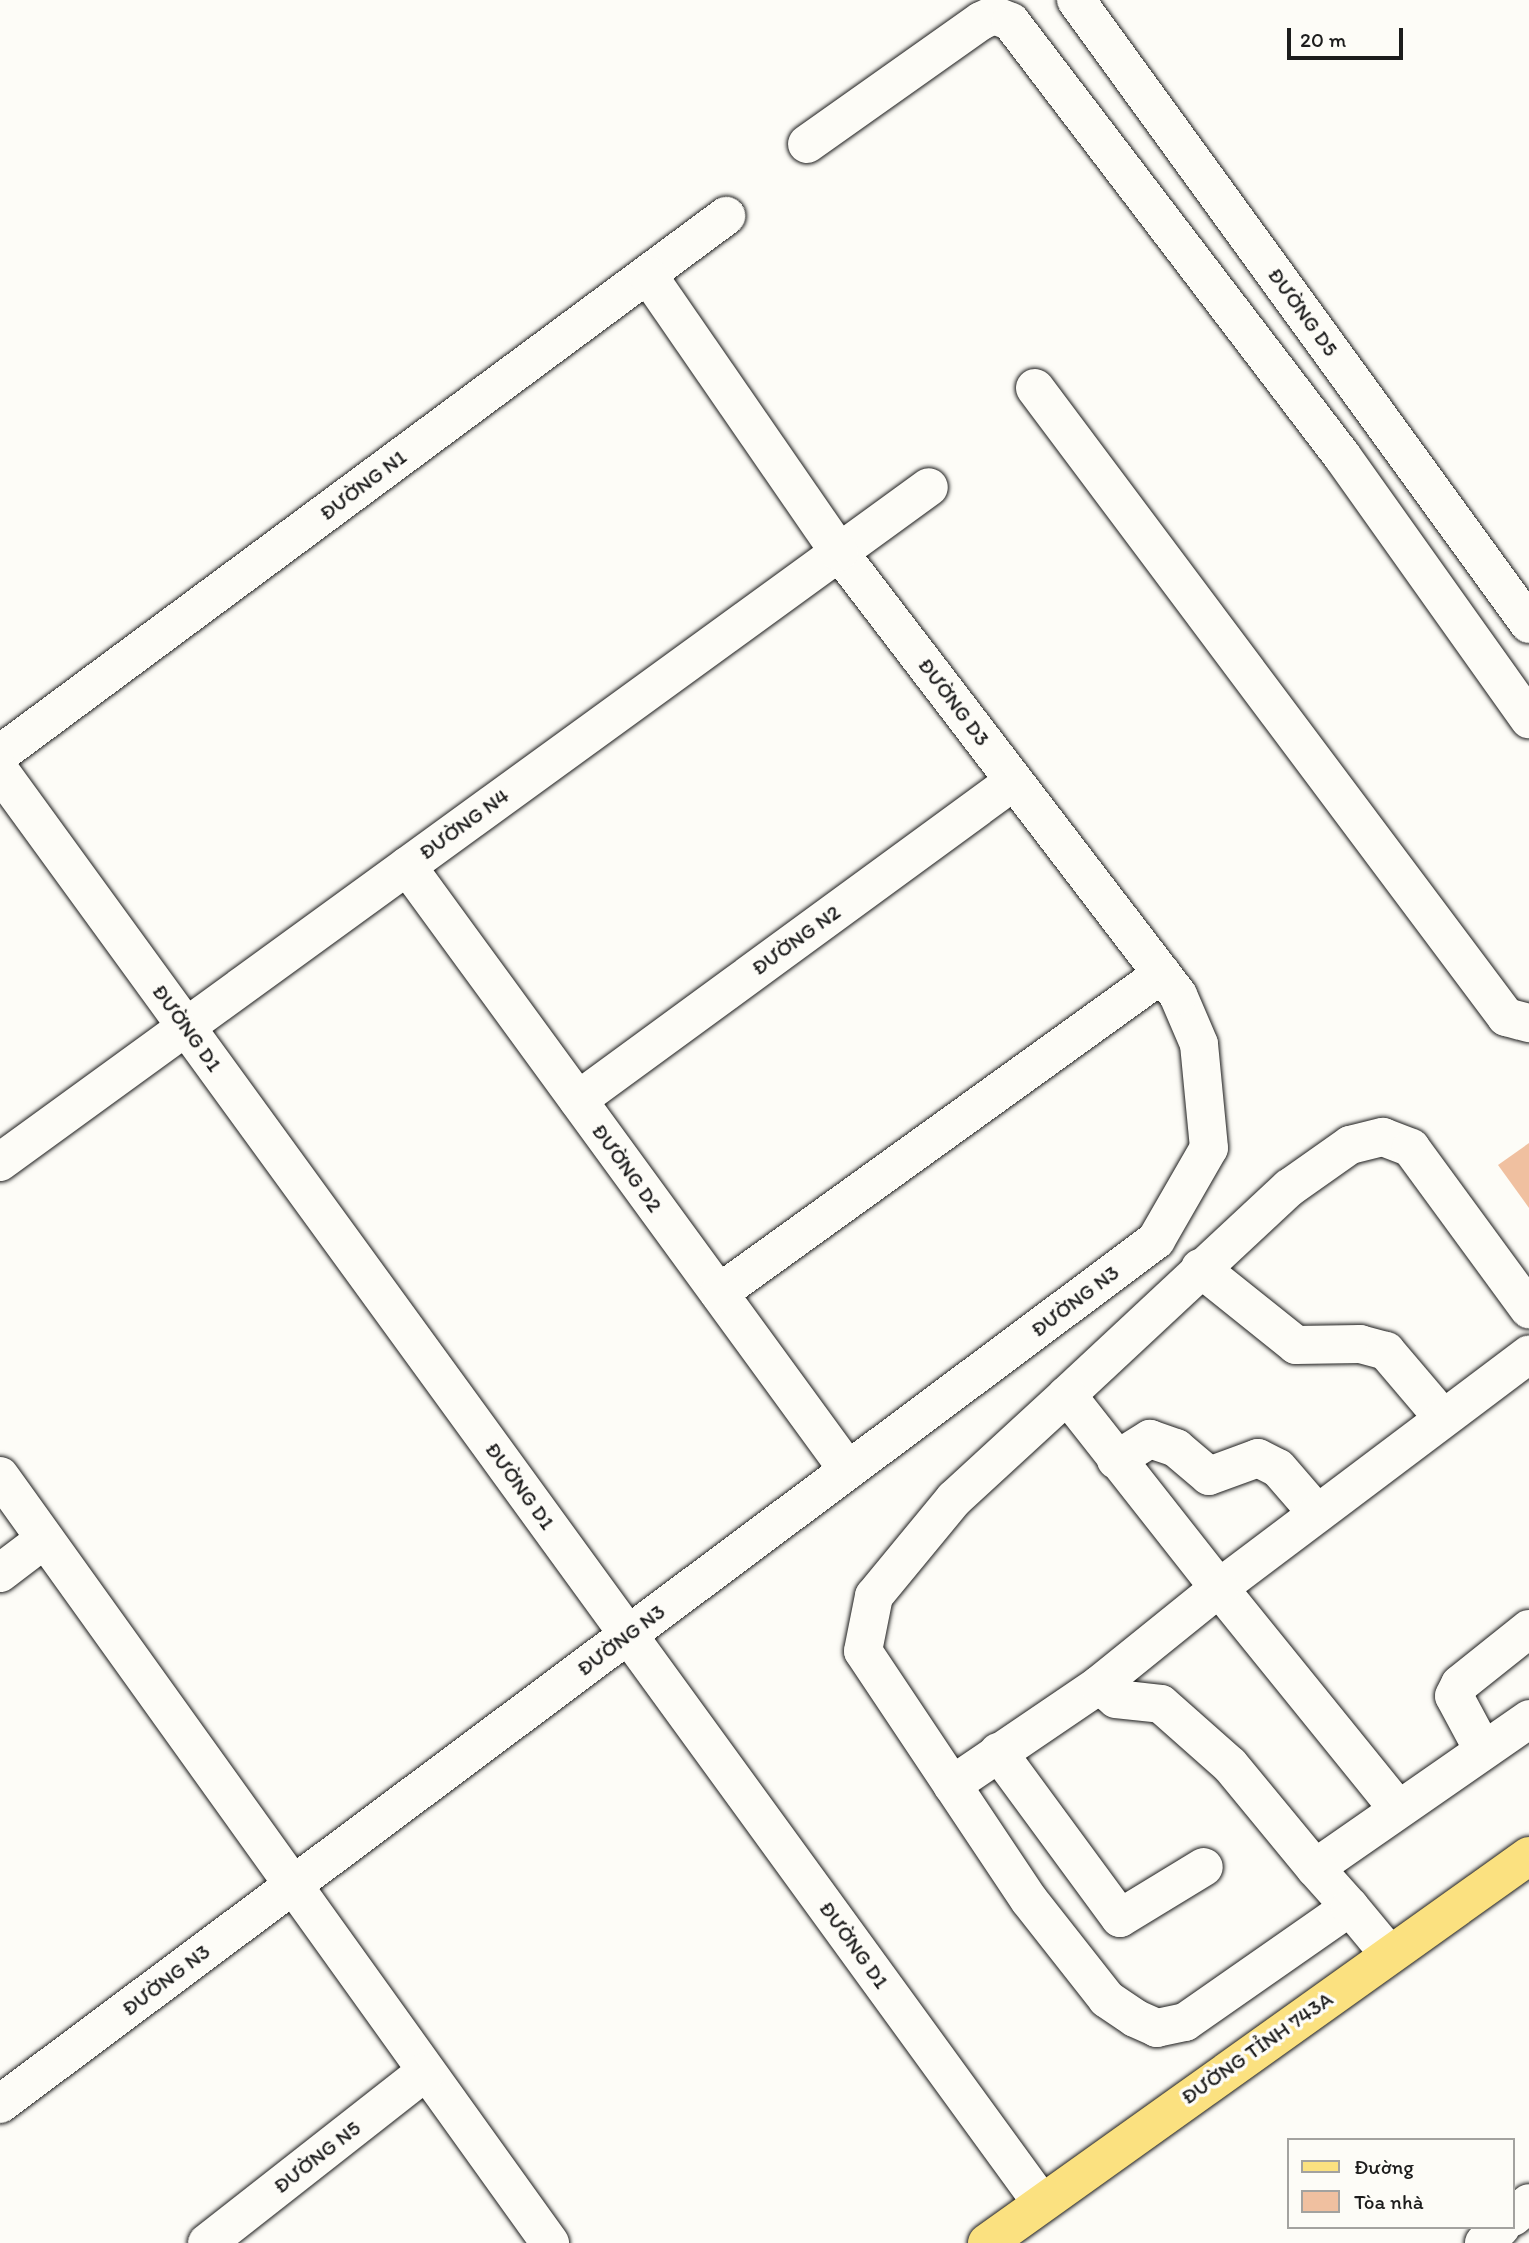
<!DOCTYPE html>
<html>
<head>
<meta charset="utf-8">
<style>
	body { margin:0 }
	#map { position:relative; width:1529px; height:2243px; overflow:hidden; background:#fdfcf7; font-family:Itim,sans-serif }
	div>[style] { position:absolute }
	.building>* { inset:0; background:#f0c0a0 }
	.roads { filter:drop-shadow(0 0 2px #1c1c1c) drop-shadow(0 0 2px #1c1c1c) }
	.minor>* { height:38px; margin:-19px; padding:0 19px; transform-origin:19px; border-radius:19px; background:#fdfcf7 }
	.major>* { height:38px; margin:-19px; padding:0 19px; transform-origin:19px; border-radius:19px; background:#fbe180 }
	span { translate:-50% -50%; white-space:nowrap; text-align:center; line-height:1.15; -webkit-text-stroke:7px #fdfcf7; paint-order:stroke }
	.street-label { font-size:21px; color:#1c1c1c }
	.legend { position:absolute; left:1287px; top:2138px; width:228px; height:91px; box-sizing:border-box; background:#fdfcf7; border:2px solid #a3a29f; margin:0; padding:9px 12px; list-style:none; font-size:21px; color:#1c1c1c }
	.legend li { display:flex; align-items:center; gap:14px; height:35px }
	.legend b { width:35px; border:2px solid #a3a29f }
	.scale { position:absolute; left:1287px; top:28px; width:116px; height:32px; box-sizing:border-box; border:4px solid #1c1c1c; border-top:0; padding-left:9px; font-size:21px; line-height:24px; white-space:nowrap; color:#1c1c1c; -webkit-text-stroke:5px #fdfcf7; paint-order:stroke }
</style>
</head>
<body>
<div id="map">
	<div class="building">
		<div style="clip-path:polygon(1529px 1143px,1529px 1208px,1498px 1165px)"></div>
	</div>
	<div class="roads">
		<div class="minor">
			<div style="left:1076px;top:0;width:771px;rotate:54.02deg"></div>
			<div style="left:807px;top:144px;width:213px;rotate:-35.3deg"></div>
			<div style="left:981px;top:21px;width:14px;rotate:-25deg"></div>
			<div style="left:994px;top:15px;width:18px;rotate:22deg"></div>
			<div style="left:1011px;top:22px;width:546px;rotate:52.67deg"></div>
			<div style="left:1342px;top:456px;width:323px;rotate:54.6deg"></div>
			<div style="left:1035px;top:388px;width:786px;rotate:53.17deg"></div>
			<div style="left:1506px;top:1017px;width:24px;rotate:15deg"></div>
			<div style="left:0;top:754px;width:904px;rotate:-36.54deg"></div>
			<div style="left:0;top:771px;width:1770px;rotate:53.97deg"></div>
			<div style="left:407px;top:866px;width:748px;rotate:53.87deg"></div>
			<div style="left:578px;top:1100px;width:540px;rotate:-36.19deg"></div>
			<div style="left:0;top:1162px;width:1148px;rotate:-36deg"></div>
			<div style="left:1200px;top:1268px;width:123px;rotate:38.7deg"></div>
			<div style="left:1296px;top:1345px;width:64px;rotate:-0.9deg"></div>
			<div style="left:1360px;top:1344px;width:27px;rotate:15deg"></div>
			<div style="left:1386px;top:1351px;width:88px;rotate:49.6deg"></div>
			<div style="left:719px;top:1293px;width:546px;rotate:-35.76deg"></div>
			<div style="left:1067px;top:1395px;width:304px;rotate:-43deg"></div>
			<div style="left:1289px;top:1188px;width:75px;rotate:-35.2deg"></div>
			<div style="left:1350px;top:1145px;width:34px;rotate:-14deg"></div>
			<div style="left:1383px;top:1137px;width:30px;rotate:21deg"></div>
			<div style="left:1411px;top:1148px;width:200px;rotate:53.8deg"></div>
			<div style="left:1116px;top:1460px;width:40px;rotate:-32deg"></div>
			<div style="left:1150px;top:1439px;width:28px;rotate:19deg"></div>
			<div style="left:1176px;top:1448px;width:43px;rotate:40.3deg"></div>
			<div style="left:1209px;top:1476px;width:52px;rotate:-20.2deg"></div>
			<div style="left:1258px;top:1458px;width:22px;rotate:27deg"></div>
			<div style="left:1278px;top:1468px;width:60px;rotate:49.1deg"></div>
			<div style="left:0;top:1476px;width:944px;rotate:54.36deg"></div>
			<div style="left:0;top:1573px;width:56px;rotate:-37.1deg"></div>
			<div style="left:1483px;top:1750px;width:61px;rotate:-118.2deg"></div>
			<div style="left:1454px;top:1696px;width:13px;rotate:-63deg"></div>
			<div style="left:1460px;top:1684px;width:88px;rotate:-38.6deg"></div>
			<div style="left:998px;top:1752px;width:206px;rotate:53.7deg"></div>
			<div style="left:1120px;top:1918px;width:98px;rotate:-31.3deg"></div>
			<div style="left:952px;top:1785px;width:178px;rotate:-34.2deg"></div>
			<div style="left:1398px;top:1809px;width:284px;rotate:-129deg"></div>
			<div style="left:1219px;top:1588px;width:388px;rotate:-37deg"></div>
			<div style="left:1315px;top:1868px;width:261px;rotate:-34.8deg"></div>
			<div style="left:1350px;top:1907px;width:201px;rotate:145.1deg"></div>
			<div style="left:1185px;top:2022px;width:29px;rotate:168deg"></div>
			<div style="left:1157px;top:2028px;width:24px;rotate:-156deg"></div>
			<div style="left:1135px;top:2018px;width:34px;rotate:-146deg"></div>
			<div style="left:1107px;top:1999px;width:126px;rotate:-128.2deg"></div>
			<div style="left:1029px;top:1900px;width:299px;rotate:-123.7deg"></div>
			<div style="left:863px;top:1651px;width:56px;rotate:-78.7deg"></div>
			<div style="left:874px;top:1596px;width:126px;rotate:-50.5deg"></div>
			<div style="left:954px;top:1499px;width:154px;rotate:-42.6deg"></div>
			<div style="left:1067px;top:1395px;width:246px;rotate:51.8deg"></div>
			<div style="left:1219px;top:1588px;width:154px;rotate:141.1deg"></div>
			<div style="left:1099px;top:1685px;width:22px;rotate:39deg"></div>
			<div style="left:1116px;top:1699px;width:45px;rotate:6.3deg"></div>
			<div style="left:1161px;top:1704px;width:92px;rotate:41.5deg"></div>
			<div style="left:1230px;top:1765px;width:134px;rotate:50.5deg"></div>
			<div style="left:1315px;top:1868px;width:52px;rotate:48.1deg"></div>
			<div style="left:1350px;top:1907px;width:61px;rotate:50.3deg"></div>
			<div style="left:0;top:2104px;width:1443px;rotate:-36.77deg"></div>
			<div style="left:1156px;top:1240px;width:106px;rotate:-60.1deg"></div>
			<div style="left:1209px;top:1148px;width:104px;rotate:-95.5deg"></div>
			<div style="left:1199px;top:1044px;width:53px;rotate:-113.2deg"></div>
			<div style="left:1178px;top:995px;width:558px;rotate:-127.42deg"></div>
			<div style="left:839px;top:552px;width:336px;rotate:-124.6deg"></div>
			<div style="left:1513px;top:2217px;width:21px;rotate:-41deg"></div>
			<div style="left:207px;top:2243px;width:278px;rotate:-38.1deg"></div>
			<div style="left:1484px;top:2243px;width:23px;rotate:-43deg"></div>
		</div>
		<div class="major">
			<div style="left:987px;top:2243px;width:666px;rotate:-35.53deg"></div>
		</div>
	</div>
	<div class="street-label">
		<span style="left:1303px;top:312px;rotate:54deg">ĐƯỜNG D5</span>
		<span style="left:363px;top:485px;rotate:-37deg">ĐƯỜNG N1</span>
		<span style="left:954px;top:702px;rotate:53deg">ĐƯỜNG D3</span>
		<span style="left:464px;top:824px;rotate:-36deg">ĐƯỜNG N4</span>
		<span style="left:796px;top:940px;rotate:-36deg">ĐƯỜNG N2</span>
		<span style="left:187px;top:1028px;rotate:54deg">ĐƯỜNG D1</span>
		<span style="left:627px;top:1168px;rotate:54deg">ĐƯỜNG D2</span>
		<span style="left:1075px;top:1301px;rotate:-37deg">ĐƯỜNG N3</span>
		<span style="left:520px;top:1486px;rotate:54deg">ĐƯỜNG D1</span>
		<span style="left:621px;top:1640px;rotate:-37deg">ĐƯỜNG N3</span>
		<span style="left:854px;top:1945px;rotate:54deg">ĐƯỜNG D1</span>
		<span style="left:166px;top:1980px;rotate:-37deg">ĐƯỜNG N3</span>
		<span style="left:1257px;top:2048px;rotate:-35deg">ĐƯỜNG TỈNH 743A</span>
		<span style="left:317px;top:2157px;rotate:-38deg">ĐƯỜNG N5</span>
	</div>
	<ul class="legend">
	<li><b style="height:9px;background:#fbe180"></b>Đường</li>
	<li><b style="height:19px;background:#f0c0a0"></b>Tòa nhà</li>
	</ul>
	<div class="scale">20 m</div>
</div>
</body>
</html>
